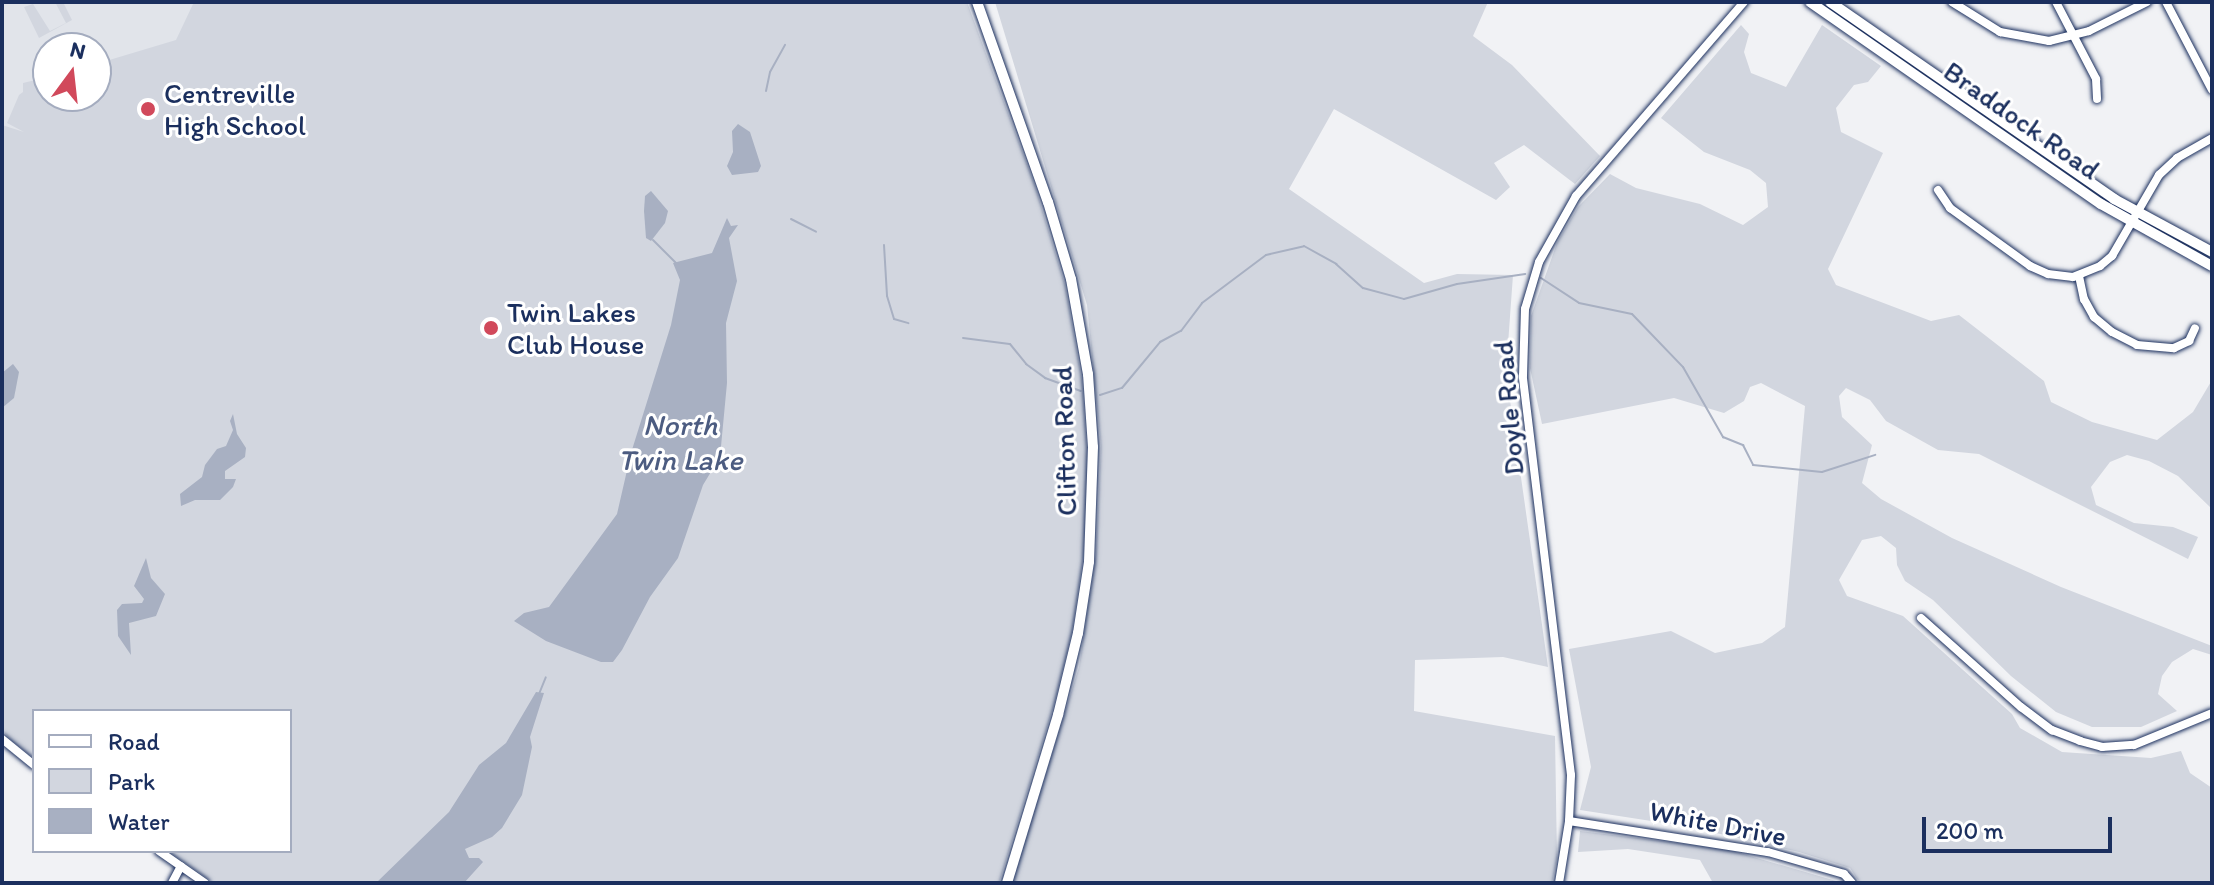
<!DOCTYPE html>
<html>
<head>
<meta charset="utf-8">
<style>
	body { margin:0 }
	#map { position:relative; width:2214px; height:885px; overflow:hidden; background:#f1f2f5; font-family:Itim,sans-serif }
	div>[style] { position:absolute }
	.built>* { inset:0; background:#e1e4ea }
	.green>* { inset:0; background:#d2d6df }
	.water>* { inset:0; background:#a8b0c2 }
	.stream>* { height:2px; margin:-1px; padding:0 1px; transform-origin:1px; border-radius:1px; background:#a8b0c2 }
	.roads { filter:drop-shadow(0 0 2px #1b2f5e) drop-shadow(0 0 2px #1b2f5e) }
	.minor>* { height:8px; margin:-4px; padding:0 4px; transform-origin:4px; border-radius:4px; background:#fff }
	.major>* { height:10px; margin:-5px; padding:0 5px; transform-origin:5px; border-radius:5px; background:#fff }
	.dots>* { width:22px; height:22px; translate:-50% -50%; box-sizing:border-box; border:4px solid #fff; border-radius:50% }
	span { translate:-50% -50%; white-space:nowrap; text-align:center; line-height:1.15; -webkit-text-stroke:6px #fff; paint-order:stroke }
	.poi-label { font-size:28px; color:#1b2f5e }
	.left { translate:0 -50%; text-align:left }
	.street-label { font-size:28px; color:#1b2f5e }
	.water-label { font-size:30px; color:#4c5c81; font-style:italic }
	.frame { position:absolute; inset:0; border:4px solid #1b2f5e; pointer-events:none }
	.legend { position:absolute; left:32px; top:709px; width:260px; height:144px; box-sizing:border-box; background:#fff; border:2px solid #a4acbf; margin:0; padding:10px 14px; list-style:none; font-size:24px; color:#1b2f5e }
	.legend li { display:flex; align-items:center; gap:16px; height:40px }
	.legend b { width:40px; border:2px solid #a4acbf }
	.north { position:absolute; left:32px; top:32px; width:80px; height:80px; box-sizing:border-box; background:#fff; border:2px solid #a4acbf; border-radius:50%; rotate:15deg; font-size:22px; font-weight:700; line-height:32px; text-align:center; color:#1b2f5e }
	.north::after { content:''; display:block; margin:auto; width:28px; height:36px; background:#d1495b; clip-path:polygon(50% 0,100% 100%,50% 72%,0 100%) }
	.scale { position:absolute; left:1922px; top:817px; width:190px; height:36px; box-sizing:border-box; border:4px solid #1b2f5e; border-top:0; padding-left:10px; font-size:24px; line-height:28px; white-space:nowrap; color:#1b2f5e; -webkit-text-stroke:6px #fff; paint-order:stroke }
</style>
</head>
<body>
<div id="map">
	<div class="built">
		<div style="clip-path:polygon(evenodd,2px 2px,330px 2px,2px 201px,2px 2px,48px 48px,96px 48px,96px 96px,48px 96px,48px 48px)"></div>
	</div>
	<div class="green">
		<div style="clip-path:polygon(55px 2px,63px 2px,72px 20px,39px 38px,24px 7px,33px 4px,50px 31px,66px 23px)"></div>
		<div style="clip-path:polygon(194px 2px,967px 2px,1035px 186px,1065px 285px,1082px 381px,1088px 468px,1084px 551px,1072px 632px,1055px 701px,999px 883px,214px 883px,168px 851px,290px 851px,290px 711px,34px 711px,34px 758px,12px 741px,2px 730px,2px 125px,24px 132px,7px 123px,19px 95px,23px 92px,23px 83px,48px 77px,48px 96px,96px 96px,96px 64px,176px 40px)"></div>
		<div style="clip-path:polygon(995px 2px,1488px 2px,1473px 36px,1512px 65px,1600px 156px,1575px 184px,1524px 145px,1494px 163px,1510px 187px,1496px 200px,1334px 109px,1289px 189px,1424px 283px,1457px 274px,1513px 275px,1506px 372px,1548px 667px,1503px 657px,1415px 660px,1414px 711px,1555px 736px,1557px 858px,1552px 883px,1012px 883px,1079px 667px,1096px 554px,1101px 446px,1087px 305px)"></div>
		<div style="clip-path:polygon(1741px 25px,1749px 34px,1744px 52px,1751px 73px,1786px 87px,1822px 25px,1881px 66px,1868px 82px,1854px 85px,1836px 108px,1841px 132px,1883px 153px,1828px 269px,1836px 285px,1931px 321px,1959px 315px,2044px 381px,2051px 402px,2092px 422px,2157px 440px,2193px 412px,2212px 380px,2212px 509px,2178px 476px,2149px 461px,2127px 455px,2110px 462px,2091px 487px,2096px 505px,2134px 523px,2173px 527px,2198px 537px,2188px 559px,1979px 454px,1938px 450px,1886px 421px,1870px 400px,1846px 388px,1839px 396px,1842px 417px,1872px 445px,1862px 483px,1881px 499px,1952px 538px,2061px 587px,2212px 646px,2212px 655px,2193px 649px,2172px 662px,2162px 676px,2158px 694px,2177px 711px,2141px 727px,2092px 727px,2056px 712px,2011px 676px,1933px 600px,1905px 581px,1897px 565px,1896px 548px,1881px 536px,1862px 540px,1839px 580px,1847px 596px,1903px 616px,2012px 714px,2020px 728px,2062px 752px,2151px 758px,2181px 751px,2190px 773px,2212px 788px,2212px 883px,1860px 883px,1850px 868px,1799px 852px,1690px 827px,1580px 810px,1591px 767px,1569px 649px,1671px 631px,1715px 653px,1762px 643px,1785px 627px,1805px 406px,1761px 383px,1750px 387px,1744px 401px,1724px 413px,1674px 398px,1542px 424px,1530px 368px,1531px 316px,1557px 243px,1578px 207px,1610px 174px,1636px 188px,1700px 204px,1743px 225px,1768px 207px,1766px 183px,1750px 170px,1704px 152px,1661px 118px)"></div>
		<div style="clip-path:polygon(1580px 831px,1726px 849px,1843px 883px,1713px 883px,1700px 860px,1628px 849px,1578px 852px)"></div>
	</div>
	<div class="water">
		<div style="clip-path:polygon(738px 124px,750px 132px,761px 166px,758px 172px,732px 175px,727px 166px,733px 152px,732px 131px)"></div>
		<div style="clip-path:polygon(651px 191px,668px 211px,665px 223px,651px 241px,646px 238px,644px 211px,645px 196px)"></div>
		<div style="clip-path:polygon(727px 218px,731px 226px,738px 225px,729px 238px,737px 281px,726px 323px,727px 383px,720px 457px,703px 485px,678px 558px,650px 597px,622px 650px,613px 662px,601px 662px,546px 641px,514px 621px,524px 613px,549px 607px,617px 514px,631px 453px,671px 325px,680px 280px,673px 263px,712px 253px)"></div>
		<div style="clip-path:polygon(13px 364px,19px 372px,14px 398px,2px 408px,2px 373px)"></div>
		<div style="clip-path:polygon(233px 414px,237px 434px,246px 448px,245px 457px,225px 471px,225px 479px,236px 479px,233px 487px,220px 500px,195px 500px,181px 506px,180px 494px,202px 477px,205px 465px,217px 449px,226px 446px,233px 430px,230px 421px)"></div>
		<div style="clip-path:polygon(146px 558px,151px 578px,165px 594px,156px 616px,129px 623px,131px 655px,118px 636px,117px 610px,122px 604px,142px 603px,144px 599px,134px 586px)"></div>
		<div style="clip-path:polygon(536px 692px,544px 693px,530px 737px,532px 747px,522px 795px,502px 828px,492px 837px,465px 849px,469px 858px,479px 858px,483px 862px,464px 883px,376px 883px,449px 812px,479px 765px,506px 743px)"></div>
	</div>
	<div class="stream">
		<div style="left:766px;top:91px;width:19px;rotate:-78deg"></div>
		<div style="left:770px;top:72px;width:31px;rotate:-61deg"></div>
		<div style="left:791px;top:219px;width:28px;rotate:27deg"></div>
		<div style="left:653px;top:240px;width:34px;rotate:45deg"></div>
		<div style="left:884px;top:245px;width:51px;rotate:86.6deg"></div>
		<div style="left:887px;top:296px;width:24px;rotate:73deg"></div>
		<div style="left:894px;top:319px;width:15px;rotate:16deg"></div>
		<div style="left:1541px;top:278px;width:45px;rotate:33.3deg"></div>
		<div style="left:1579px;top:303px;width:54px;rotate:11.7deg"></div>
		<div style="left:1632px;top:314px;width:74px;rotate:46.1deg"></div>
		<div style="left:1683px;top:367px;width:81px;rotate:60.3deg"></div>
		<div style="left:1723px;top:437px;width:22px;rotate:22deg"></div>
		<div style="left:1743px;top:445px;width:22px;rotate:63deg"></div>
		<div style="left:1753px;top:465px;width:69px;rotate:5.8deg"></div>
		<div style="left:1822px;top:472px;width:56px;rotate:-17.8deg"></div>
		<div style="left:963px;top:338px;width:47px;rotate:7.3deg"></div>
		<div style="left:1010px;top:344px;width:26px;rotate:51deg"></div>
		<div style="left:1026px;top:364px;width:24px;rotate:36deg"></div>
		<div style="left:1045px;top:378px;width:38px;rotate:20deg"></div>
		<div style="left:1100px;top:395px;width:23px;rotate:-18deg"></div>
		<div style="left:1122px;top:388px;width:60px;rotate:-50.4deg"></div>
		<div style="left:1160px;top:342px;width:24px;rotate:-28deg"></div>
		<div style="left:1181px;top:331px;width:35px;rotate:-53deg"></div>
		<div style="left:1202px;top:303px;width:80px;rotate:-36.9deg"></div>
		<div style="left:1266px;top:255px;width:39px;rotate:-13deg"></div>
		<div style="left:1304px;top:246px;width:37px;rotate:29deg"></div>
		<div style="left:1336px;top:264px;width:36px;rotate:42deg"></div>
		<div style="left:1363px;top:288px;width:42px;rotate:15deg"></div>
		<div style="left:1404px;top:299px;width:55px;rotate:-15.8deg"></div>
		<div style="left:1457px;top:284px;width:69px;rotate:-8.4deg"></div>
		<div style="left:539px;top:694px;width:18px;rotate:-68deg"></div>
	</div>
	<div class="roads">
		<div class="minor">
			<div style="left:1952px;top:2px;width:57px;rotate:32deg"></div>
			<div style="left:2000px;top:32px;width:50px;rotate:10.4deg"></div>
			<div style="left:2049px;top:41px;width:41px;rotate:-14deg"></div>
			<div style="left:2089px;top:31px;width:65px;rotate:-26.6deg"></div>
			<div style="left:2056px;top:2px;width:87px;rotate:62.5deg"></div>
			<div style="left:2096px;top:79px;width:20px;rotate:87deg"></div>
			<div style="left:2166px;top:2px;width:99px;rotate:62.4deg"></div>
			<div style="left:1938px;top:190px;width:22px;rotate:56deg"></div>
			<div style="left:1950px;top:208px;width:99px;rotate:35.9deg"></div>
			<div style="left:2030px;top:266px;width:20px;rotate:24deg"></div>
			<div style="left:2048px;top:274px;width:25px;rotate:7deg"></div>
			<div style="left:2073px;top:277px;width:29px;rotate:-22deg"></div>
			<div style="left:2100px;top:266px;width:16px;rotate:-40deg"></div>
			<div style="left:2112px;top:256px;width:94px;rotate:-59.9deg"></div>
			<div style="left:2159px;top:175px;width:25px;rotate:-43deg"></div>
			<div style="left:2177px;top:158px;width:40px;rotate:-29.7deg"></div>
			<div style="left:2079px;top:276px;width:24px;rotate:78deg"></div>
			<div style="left:2084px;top:299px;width:21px;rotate:61deg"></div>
			<div style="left:2094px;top:317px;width:23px;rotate:40deg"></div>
			<div style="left:2112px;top:332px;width:28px;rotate:27deg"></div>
			<div style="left:2137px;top:345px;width:37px;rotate:5deg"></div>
			<div style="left:2174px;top:348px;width:17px;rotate:-25deg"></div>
			<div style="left:2189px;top:341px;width:14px;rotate:-65deg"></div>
			<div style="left:1921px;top:618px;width:134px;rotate:41.7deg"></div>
			<div style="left:2021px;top:707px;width:39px;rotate:37deg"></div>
			<div style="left:2052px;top:730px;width:30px;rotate:21deg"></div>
			<div style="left:2080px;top:741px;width:23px;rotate:15deg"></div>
			<div style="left:2102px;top:747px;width:32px;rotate:-4deg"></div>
			<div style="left:2134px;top:745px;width:84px;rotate:-22.3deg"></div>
			<div style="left:2px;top:739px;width:41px;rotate:39.1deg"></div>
			<div style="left:1569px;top:821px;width:201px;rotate:8.9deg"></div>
			<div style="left:1768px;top:852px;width:79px;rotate:16.1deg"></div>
			<div style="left:1844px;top:874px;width:12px;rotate:48deg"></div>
			<div style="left:159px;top:851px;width:56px;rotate:34.8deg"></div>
			<div style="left:172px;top:883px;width:19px;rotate:-62deg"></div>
			<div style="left:1559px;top:883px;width:63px;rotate:-80.8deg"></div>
			<div style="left:1569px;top:821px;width:46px;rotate:-87.5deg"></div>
			<div style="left:1571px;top:775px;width:402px;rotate:-96.9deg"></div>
			<div style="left:1523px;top:376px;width:67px;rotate:-88.3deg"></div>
			<div style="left:1525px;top:309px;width:49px;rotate:-73.4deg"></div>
			<div style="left:1539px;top:262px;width:76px;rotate:-60.7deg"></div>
			<div style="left:1576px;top:196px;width:257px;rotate:-49.1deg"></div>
		</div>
		<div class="major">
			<div style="left:977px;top:2px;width:212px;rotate:70.5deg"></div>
			<div style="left:1048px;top:202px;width:80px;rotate:73.4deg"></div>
			<div style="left:1071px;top:279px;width:97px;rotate:79.9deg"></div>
			<div style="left:1088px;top:374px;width:73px;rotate:86.1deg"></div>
			<div style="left:1093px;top:447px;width:115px;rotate:92deg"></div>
			<div style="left:1089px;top:562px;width:72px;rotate:98.8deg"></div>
			<div style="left:1078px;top:633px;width:84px;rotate:103.7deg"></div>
			<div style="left:1058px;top:715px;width:176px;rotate:106.9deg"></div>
			<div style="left:1810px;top:2px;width:354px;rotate:34.8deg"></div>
			<div style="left:2101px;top:204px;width:127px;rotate:29.2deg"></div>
			<div style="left:1830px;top:2px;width:346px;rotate:34.7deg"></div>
			<div style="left:2114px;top:199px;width:111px;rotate:28.4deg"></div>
		</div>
	</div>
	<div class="dots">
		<div style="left:148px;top:109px;background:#d1495b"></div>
		<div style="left:491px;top:328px;background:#d1495b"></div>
	</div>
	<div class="poi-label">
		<span class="left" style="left:164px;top:109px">Centreville<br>High School</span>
		<span class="left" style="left:507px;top:328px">Twin Lakes<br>Club House</span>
	</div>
	<div class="street-label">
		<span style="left:2022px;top:120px;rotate:35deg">Braddock Road</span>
		<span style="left:1508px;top:408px;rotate:-95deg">Doyle Road</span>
		<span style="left:1064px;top:441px;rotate:-92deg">Clifton Road</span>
		<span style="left:1718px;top:823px;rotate:11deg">White Drive</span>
	</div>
	<div class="water-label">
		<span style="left:680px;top:442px">North<br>Twin Lake</span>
	</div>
	<div class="frame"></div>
	<ul class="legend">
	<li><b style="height:10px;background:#fff"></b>Road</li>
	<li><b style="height:22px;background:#d2d6df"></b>Park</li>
	<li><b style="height:22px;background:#a8b0c2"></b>Water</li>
	</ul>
	<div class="north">N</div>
	<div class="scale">200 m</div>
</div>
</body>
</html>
